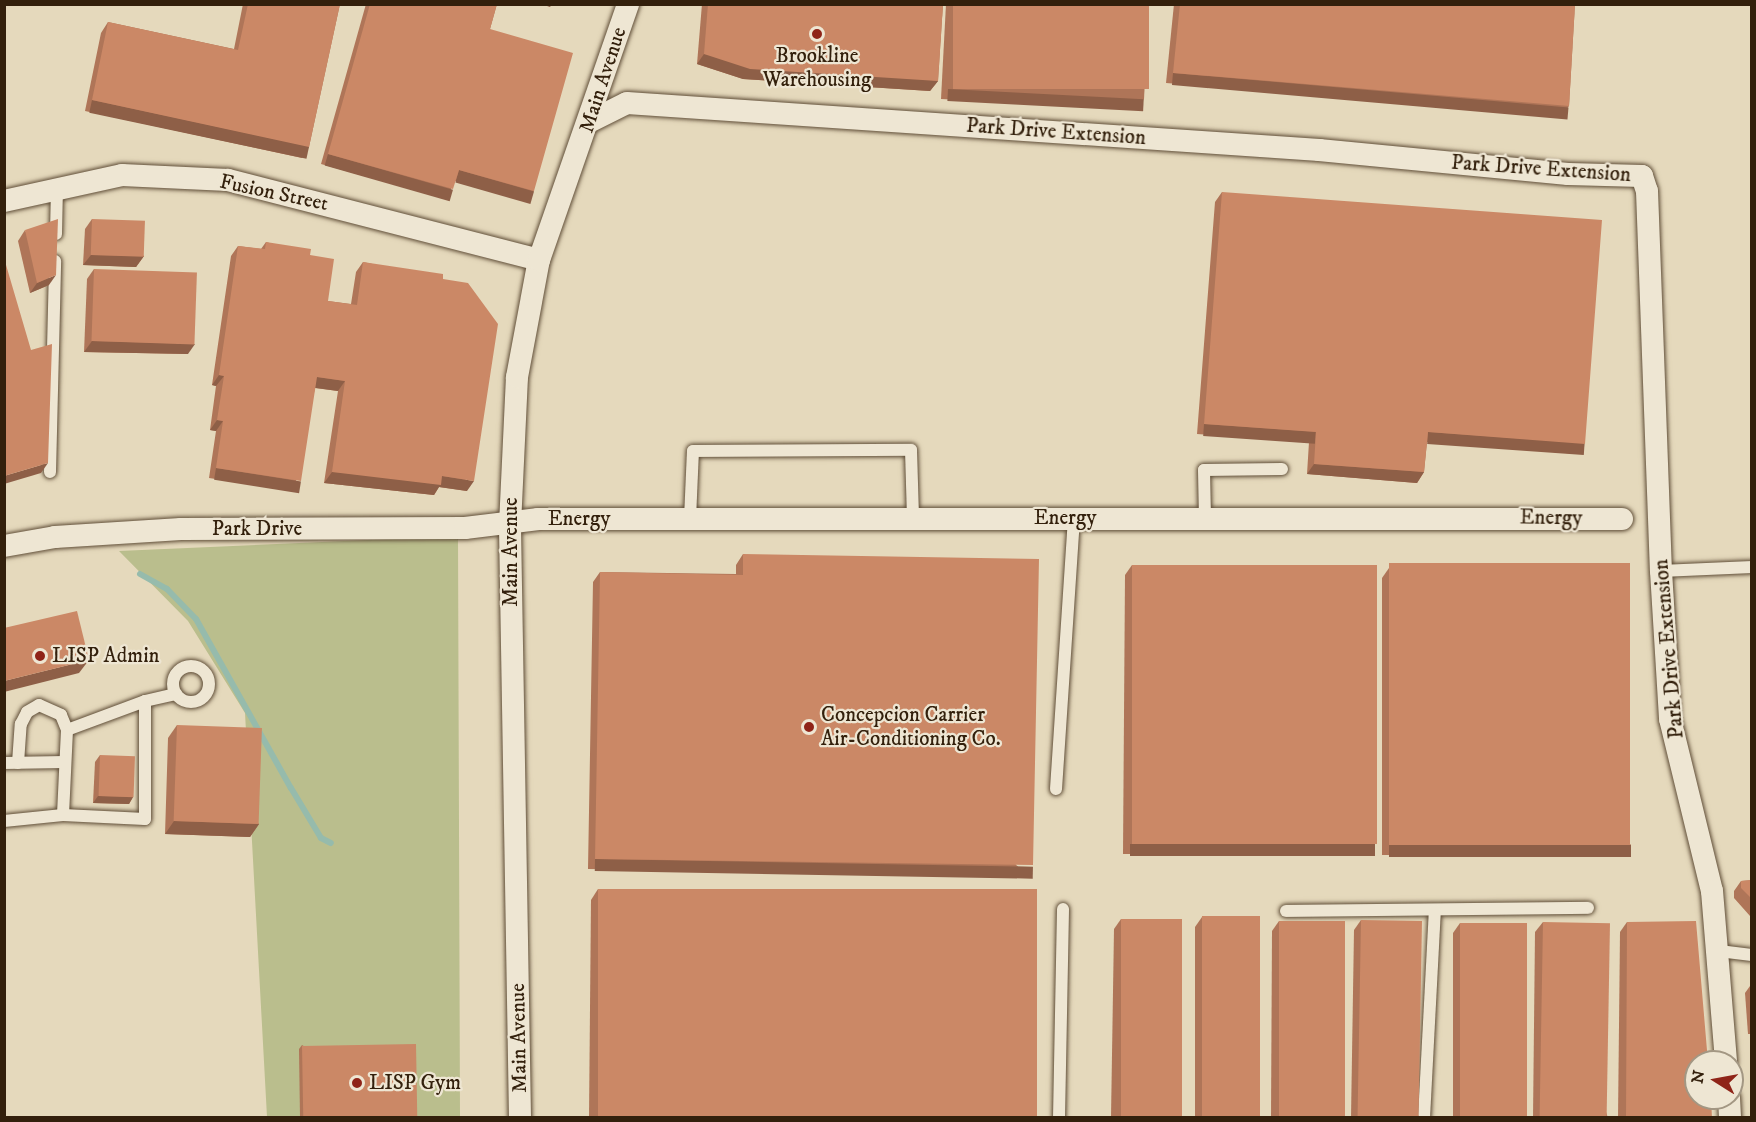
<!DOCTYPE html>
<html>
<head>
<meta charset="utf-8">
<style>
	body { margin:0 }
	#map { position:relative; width:1756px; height:1122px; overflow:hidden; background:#e5d9bc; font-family:"IM FELL DW Pica",serif }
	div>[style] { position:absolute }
	.green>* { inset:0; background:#babe8d }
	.stream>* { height:6px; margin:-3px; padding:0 3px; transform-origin:3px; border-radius:3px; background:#96bbac }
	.roads { filter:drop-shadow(0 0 2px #604e38) drop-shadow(0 0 2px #604e38) }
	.lane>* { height:12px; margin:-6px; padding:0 6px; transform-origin:6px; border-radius:6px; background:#eee6d3 }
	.lane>.ring { margin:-6px; padding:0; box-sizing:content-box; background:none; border:12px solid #eee6d3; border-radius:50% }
	.street>* { height:22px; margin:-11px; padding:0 11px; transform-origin:11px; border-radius:11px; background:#eee6d3 }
	.wall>* { inset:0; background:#af7558 }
	.shaded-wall>* { inset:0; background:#8e5f47; transform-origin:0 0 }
	.building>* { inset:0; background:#cb8866; transform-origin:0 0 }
	.dots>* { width:16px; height:16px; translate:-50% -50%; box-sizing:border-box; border:3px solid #eee6d3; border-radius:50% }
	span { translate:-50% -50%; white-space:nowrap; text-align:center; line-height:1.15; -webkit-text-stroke:4.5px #eee6d3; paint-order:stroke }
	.poi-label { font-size:21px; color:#33200c }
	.left { translate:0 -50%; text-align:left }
	.street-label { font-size:21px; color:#33200c }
	.frame { position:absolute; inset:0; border:6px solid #33200c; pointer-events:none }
	.north { position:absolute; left:1684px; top:1050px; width:60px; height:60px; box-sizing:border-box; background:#eee6d3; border:2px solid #a39783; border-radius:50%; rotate:281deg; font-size:16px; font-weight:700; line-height:24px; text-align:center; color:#33200c }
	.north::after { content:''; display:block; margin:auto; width:21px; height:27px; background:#8f2418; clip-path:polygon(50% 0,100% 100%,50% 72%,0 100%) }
</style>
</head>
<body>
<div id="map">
	<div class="green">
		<div style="clip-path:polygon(458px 536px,460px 1117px,267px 1117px,245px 713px,188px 621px,119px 551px)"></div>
	</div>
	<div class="stream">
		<div style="left:140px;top:574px;width:31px;rotate:29deg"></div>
		<div style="left:167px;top:589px;width:42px;rotate:46deg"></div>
		<div style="left:196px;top:619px;width:194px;rotate:60.7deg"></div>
		<div style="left:291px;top:788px;width:58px;rotate:59deg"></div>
		<div style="left:321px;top:838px;width:11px;rotate:27deg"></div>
	</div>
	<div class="roads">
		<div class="lane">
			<div style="left:56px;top:234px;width:47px;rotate:-88.8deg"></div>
			<div style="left:50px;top:472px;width:211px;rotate:-88.6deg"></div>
			<div style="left:1205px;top:518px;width:48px;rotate:-91.2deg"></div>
			<div style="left:1204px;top:470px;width:78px;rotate:-0.7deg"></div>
			<div style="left:690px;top:519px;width:68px;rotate:-87.5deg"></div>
			<div style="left:693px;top:451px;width:218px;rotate:-0.3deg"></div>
			<div style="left:911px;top:450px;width:68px;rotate:88.3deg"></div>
			<div style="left:1661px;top:571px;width:91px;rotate:-2.5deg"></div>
			<div class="ring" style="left:173px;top:666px;width:24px;height:24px"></div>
			<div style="left:67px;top:730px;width:83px;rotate:-20.4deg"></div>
			<div style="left:145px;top:701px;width:32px;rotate:-13deg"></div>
			<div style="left:4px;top:763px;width:61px;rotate:-0.9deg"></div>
			<div style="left:18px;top:763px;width:39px;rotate:-86deg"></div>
			<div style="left:21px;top:724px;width:13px;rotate:-63deg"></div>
			<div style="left:27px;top:712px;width:14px;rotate:-30deg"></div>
			<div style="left:39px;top:705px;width:24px;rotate:24deg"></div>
			<div style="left:61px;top:715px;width:16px;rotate:68deg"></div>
			<div style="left:67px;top:730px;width:85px;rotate:92.7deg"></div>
			<div style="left:1056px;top:789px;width:272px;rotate:-86.2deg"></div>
			<div style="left:4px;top:821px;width:59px;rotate:-5.8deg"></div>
			<div style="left:63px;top:815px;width:82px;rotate:2.8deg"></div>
			<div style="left:145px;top:819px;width:118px;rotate:-90deg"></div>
			<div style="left:1286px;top:911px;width:302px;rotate:-0.6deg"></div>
			<div style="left:1719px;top:951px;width:33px;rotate:7deg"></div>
			<div style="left:1059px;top:1118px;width:209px;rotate:-88.9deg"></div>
			<div style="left:1424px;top:1118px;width:208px;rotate:-87deg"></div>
		</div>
		<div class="street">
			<div style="left:589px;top:122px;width:42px;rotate:-26.6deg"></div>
			<div style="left:627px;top:103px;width:694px;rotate:3.89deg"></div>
			<div style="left:1319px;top:150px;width:250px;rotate:5.5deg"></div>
			<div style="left:1568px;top:174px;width:74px;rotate:1.5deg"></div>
			<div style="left:1642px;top:176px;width:16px;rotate:72deg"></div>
			<div style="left:1647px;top:191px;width:380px;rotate:87.9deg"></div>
			<div style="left:1661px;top:571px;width:148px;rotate:86.5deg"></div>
			<div style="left:1670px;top:719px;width:177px;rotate:76.3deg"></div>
			<div style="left:1712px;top:891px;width:172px;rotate:85.3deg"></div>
			<div style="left:4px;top:201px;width:121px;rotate:-12.4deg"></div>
			<div style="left:122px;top:175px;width:106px;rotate:2.7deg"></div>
			<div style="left:228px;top:180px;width:321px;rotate:14.4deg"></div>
			<div style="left:4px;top:546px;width:52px;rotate:-10deg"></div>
			<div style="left:55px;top:537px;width:126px;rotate:-3.6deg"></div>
			<div style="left:181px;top:529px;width:284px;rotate:-0.2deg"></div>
			<div style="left:465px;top:528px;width:74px;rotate:-7deg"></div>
			<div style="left:538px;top:519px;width:1084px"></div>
			<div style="left:1729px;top:1098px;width:20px;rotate:87deg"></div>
			<div style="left:520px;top:1118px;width:593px;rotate:-90.97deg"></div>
			<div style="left:510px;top:525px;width:148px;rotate:-87.3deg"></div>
			<div style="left:517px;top:377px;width:119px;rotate:-79.4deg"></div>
			<div style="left:539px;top:260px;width:271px;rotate:-70.8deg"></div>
		</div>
	</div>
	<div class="wall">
		<div style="clip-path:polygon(243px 4px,340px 4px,309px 147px,302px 158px,85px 111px,101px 33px,108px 22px,234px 49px)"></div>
		<div style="clip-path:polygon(366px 4px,497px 4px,490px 29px,534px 191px,527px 201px,455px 181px,446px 199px,321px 164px)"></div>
		<div style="clip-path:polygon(702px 4px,943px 4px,938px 81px,930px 91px,743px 79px,697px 64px)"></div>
		<div style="clip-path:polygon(946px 4px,1149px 4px,1144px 99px,1136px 109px,941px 99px)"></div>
		<div style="clip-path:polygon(1174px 4px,1575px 4px,1569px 106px,1562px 116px,1166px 83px)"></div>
		<div style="clip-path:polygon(1222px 192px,1578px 454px,1427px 442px,1424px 472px,1417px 483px,1307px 474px,1309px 442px,1197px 434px,1215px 202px)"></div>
		<div style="clip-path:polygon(92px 219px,144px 256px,136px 267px,83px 265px,85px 229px)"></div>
		<div style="clip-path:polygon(25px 230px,49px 285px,30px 293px,18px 241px)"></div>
		<div style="clip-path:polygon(266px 242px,310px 255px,328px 301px,351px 304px,356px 272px,363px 262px,443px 279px,467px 491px,439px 487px,434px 495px,324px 483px,338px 391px,315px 388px,294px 491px,209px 478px,216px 431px,210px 430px,216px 386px,212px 385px,231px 256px,238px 246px,261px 249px)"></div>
		<div style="clip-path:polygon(94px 269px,188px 354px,84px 352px,87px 279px)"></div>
		<div style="clip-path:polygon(743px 554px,1026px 876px,588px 869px,593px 582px,600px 572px,736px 574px,736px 565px)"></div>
		<div style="clip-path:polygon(1132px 565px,1368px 855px,1123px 854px,1125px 575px)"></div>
		<div style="clip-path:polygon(1389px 568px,1631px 845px,1624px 855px,1382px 855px,1382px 578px)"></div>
		<div style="clip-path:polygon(177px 725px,259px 824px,250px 837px,165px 834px,168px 738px)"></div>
		<div style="clip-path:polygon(100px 755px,133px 797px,129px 804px,93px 803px,95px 762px)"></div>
		<div style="clip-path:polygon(1752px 880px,1752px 926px,1750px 927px,1750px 916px,1734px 898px,1734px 891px,1741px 881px)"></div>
		<div style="clip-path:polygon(598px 889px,1035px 1118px,589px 1118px,591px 900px)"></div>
		<div style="clip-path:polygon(1202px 917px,1260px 1118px,1195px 1118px,1195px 927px)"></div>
		<div style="clip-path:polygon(1121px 919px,1179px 1118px,1111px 1118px,1114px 929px)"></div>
		<div style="clip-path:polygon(1361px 920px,1419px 1118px,1351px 1118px,1354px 930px)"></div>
		<div style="clip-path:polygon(1279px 921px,1344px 1118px,1271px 1118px,1272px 931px)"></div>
		<div style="clip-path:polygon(1543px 922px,1608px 1118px,1533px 1118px,1535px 932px)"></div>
		<div style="clip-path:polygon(1627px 922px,1712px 1118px,1618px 1118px,1620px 932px)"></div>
		<div style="clip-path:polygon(1460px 923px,1526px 1118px,1453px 1118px,1453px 933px)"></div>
		<div style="clip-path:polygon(1750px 986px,1752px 986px,1752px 1034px,1748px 1034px,1745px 993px)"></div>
		<div style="clip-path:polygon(302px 1045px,417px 1118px,300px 1118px,299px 1049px)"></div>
	</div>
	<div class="shaded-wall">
		<div style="clip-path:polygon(541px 4px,552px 4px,550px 7px)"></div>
		<div style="clip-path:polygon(704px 54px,938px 81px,930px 91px,743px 79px,697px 64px)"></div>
		<div style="left:1173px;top:73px;width:397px;height:12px;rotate:5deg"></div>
		<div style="left:948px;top:89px;width:196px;height:12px;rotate:3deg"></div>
		<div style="left:92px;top:100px;width:222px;height:13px;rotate:12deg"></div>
		<div style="left:328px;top:154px;width:130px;height:12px;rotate:16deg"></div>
		<div style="left:459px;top:170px;width:78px;height:13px;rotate:16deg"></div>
		<div style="clip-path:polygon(91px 255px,144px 256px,136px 267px,83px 265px)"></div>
		<div style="clip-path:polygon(56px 275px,49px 285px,30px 293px,37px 283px)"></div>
		<div style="clip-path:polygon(92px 341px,195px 344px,188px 354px,84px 352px)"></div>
		<div style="clip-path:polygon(219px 375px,224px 376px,216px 386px,212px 385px)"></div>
		<div style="clip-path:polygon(317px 377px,345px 381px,338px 391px,309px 387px)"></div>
		<div style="clip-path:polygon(217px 420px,223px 421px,216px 431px,210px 430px)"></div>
		<div style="left:1204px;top:424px;width:112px;height:12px;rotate:4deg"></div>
		<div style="left:1428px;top:432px;width:157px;height:12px;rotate:4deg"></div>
		<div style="clip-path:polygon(48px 463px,41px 473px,4px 484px,4px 476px)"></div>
		<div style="clip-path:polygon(1314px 464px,1424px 472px,1417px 483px,1307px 474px)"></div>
		<div style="left:216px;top:468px;width:86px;height:12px;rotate:9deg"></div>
		<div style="clip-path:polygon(332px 472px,442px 476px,474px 481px,467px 491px,439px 487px,434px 495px,324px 483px)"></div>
		<div style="clip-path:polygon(89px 660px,79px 673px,4px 692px,4px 681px)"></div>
		<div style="clip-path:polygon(98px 796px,133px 797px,129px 804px,93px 803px)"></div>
		<div style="clip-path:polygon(174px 821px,259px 824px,250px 837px,165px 834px)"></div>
		<div style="left:1130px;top:844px;width:245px;height:12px"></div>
		<div style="left:1389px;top:845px;width:242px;height:12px"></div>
		<div style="left:595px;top:859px;width:438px;height:12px;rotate:1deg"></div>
	</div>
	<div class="building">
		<div style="clip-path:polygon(248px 4px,340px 4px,309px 147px,92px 100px,108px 22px,238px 50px)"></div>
		<div style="clip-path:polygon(370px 4px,497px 4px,490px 29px,573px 53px,534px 191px,459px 170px,453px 189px,328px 154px)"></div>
		<div style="clip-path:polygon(708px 4px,943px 4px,938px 81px,750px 69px,704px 54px)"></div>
		<div style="left:953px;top:4px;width:196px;height:85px"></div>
		<div style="clip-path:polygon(1180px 4px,1575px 4px,1569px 106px,1173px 73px)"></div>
		<div style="clip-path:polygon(1222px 192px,1602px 220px,1585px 444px,1428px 432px,1424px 472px,1314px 464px,1316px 432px,1204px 424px)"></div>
		<div style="clip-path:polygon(58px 219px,56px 275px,37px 283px,25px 230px)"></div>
		<div style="left:92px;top:219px;width:53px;height:36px;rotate:2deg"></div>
		<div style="clip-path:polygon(266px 242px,311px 249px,310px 255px,334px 259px,328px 301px,357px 305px,363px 262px,443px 274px,443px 279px,468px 283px,498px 324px,474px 481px,442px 476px,441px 485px,332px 472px,345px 381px,317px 377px,301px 481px,216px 468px,223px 421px,217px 420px,224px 376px,219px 375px,238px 246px,265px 249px)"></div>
		<div style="clip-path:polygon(4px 258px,31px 350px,52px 344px,48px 463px,4px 476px)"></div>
		<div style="left:94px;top:269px;width:103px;height:72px;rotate:2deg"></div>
		<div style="clip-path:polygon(743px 554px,1039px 559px,1033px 865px,595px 859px,600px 572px,743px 575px)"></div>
		<div style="left:1630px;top:563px;width:282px;height:241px;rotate:90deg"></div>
		<div style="left:1132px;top:565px;width:245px;height:279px"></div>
		<div style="clip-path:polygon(77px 611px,89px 660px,4px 681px,4px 628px)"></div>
		<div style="left:177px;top:725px;width:85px;height:96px;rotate:2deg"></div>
		<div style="left:100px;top:755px;width:35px;height:41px;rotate:2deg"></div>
		<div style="clip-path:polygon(1752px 880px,1752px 899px,1741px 888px,1741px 881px)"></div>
		<div style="left:598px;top:889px;width:439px;height:229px"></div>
		<div style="left:1260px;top:916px;width:202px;height:58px;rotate:90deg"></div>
		<div style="left:1121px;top:919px;width:61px;height:199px"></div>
		<div style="left:1361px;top:920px;width:61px;height:198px;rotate:1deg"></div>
		<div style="left:1279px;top:921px;width:66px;height:197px"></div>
		<div style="clip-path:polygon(1696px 921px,1708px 1062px,1696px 1062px,1696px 1098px,1711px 1098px,1712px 1118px,1626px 1118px,1627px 922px)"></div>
		<div style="left:1543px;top:922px;width:67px;height:196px;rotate:1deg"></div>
		<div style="left:1460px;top:923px;width:67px;height:195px"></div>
		<div style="clip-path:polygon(1750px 986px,1752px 986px,1752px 1008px)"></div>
		<div style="left:416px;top:1044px;width:74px;height:114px;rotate:89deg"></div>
	</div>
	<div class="dots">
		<div style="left:817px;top:34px;background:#8f2418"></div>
		<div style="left:40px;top:656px;background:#8f2418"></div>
		<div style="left:809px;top:727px;background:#8f2418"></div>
		<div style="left:357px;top:1083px;background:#8f2418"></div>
	</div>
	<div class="poi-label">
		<span style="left:817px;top:68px">Brookline<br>Warehousing</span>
		<span class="left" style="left:52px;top:656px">LISP Admin</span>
		<span class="left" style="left:821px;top:727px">Concepcion Carrier<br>Air-Conditioning Co.</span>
		<span class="left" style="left:369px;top:1083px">LISP Gym</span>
	</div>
	<div class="street-label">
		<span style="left:603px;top:80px;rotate:-72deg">Main Avenue</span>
		<span style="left:1056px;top:132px;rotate:4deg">Park Drive Extension</span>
		<span style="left:1541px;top:169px;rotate:4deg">Park Drive Extension</span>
		<span style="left:274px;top:193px;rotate:12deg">Fusion Street</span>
		<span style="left:1065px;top:518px">Energy</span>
		<span style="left:1551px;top:518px;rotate:1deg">Energy</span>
		<span style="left:579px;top:519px">Energy</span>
		<span style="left:257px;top:529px">Park Drive</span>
		<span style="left:511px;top:552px;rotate:-90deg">Main Avenue</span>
		<span style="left:1669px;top:649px;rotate:-95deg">Park Drive Extension</span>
		<span style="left:519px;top:1038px;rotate:-91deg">Main Avenue</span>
	</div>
	<div class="frame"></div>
	<div class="north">N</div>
</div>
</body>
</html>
